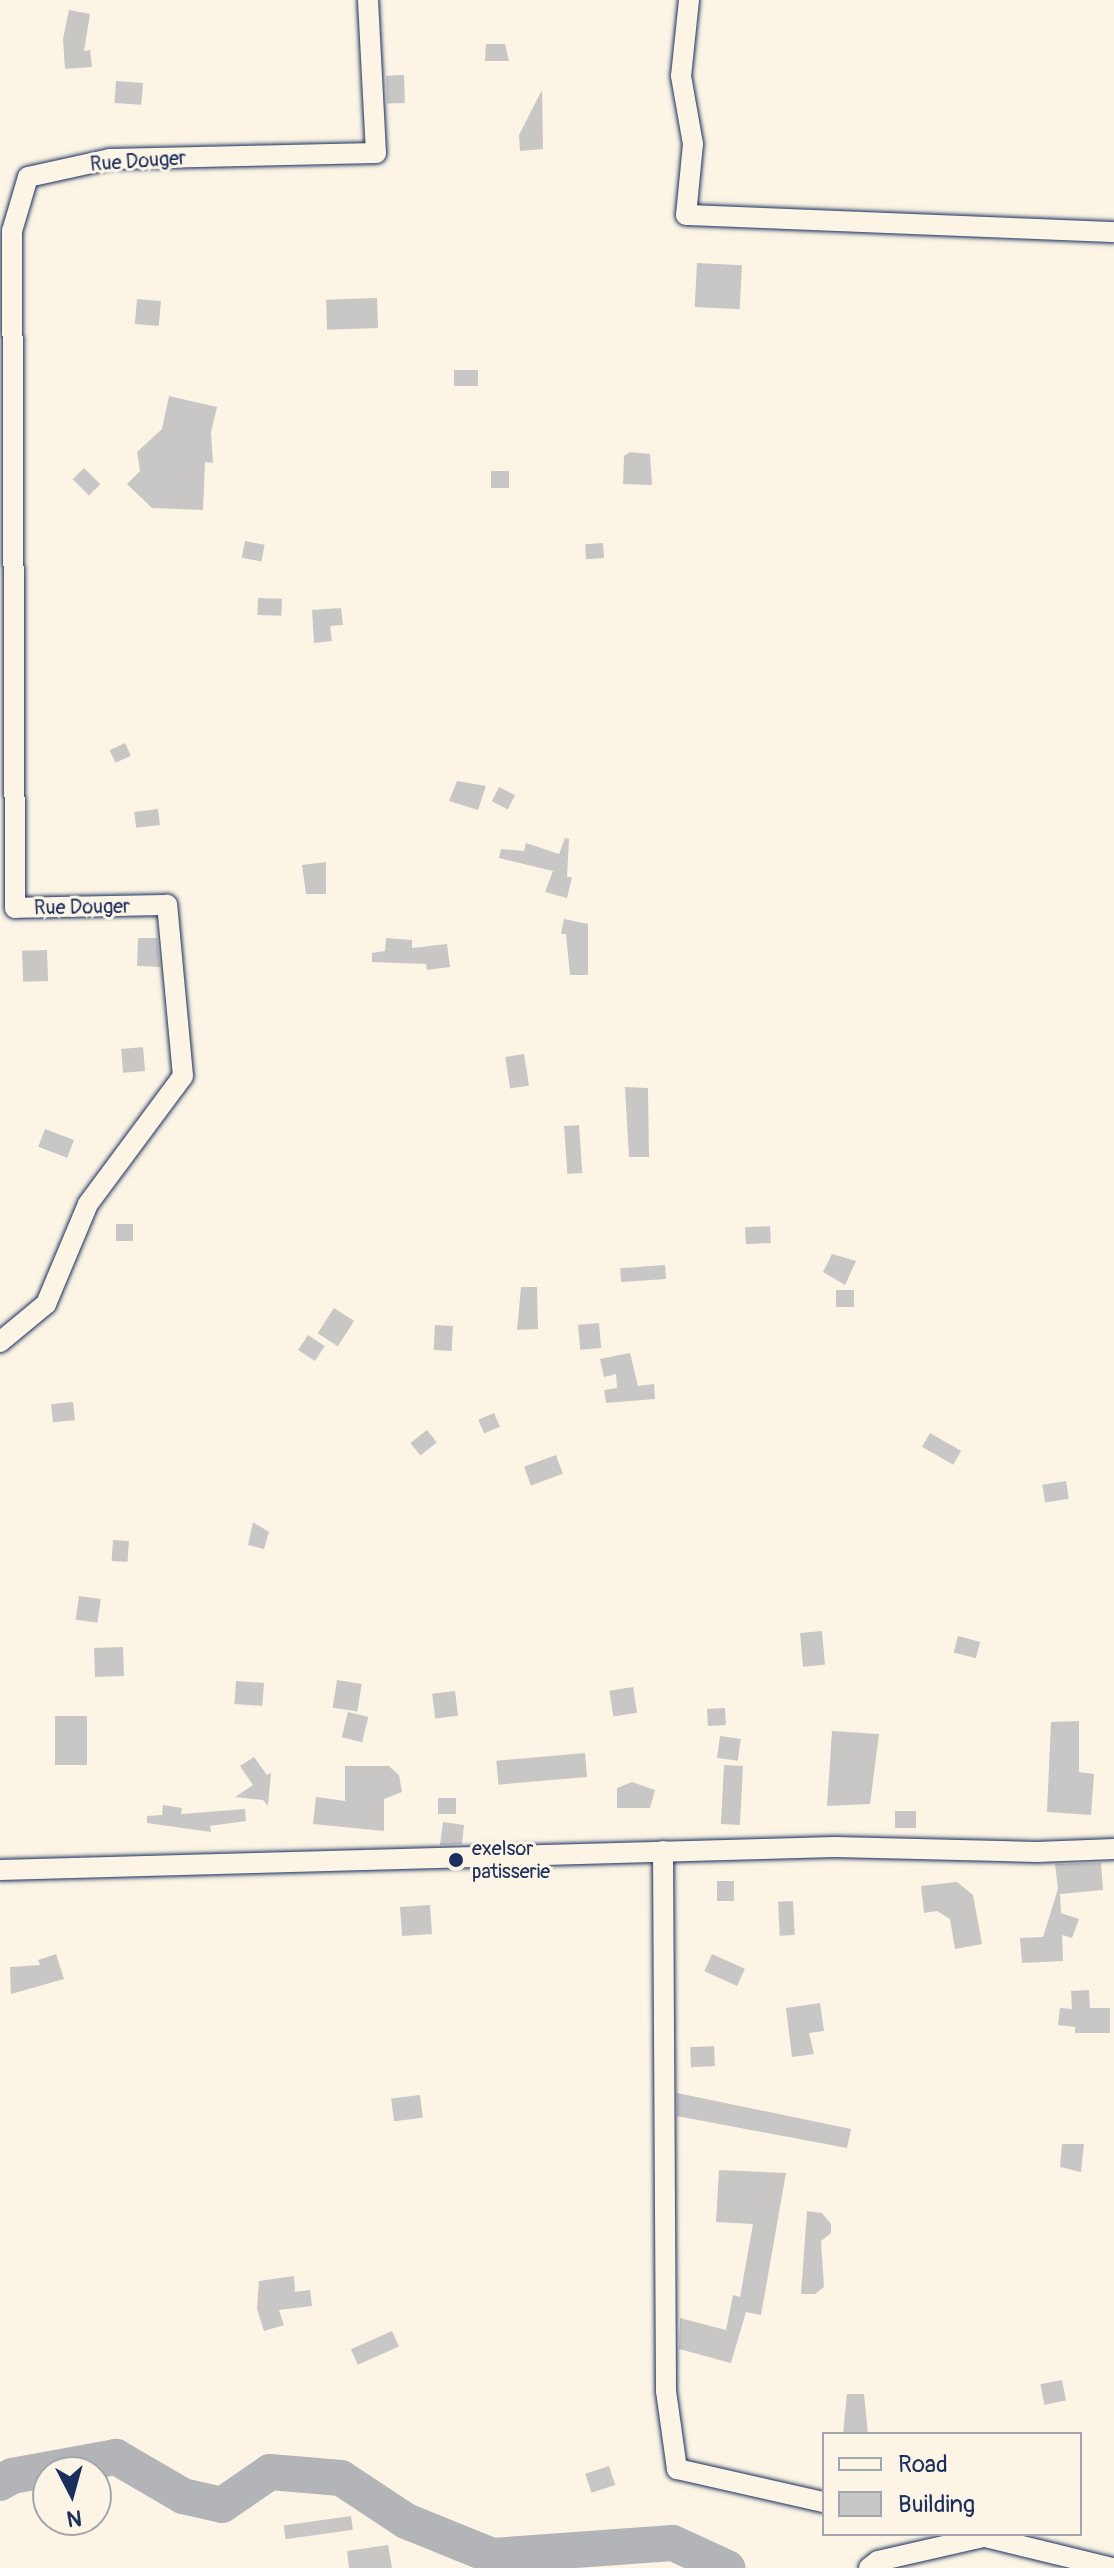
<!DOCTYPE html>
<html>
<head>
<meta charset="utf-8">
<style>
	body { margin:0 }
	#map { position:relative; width:1114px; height:2568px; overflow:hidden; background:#fcf5e5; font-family:Pangolin,sans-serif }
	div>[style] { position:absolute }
	.river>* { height:36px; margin:-18px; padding:0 18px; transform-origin:18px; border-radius:18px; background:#b2b4b8 }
	.building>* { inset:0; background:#c8c7c6; transform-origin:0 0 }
	.roads { filter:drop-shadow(0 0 2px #1b2f5e) drop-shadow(0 0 2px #1b2f5e) }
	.minor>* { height:20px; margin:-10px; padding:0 10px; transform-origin:10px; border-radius:10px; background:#fcf5e5 }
	.dots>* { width:22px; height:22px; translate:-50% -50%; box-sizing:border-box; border:4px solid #fcf5e5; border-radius:50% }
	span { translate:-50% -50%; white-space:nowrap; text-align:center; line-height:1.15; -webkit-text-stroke:6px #fcf5e5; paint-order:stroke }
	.street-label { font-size:20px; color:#1b2f5e }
	.poi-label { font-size:20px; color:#1b2f5e }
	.left { translate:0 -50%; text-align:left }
	.legend { position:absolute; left:822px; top:2432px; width:260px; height:104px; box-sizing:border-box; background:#fcf5e5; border:2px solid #a2a6af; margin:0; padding:10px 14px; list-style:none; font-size:24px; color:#1b2f5e }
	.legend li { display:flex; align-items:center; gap:16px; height:40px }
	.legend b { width:40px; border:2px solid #a2a6af }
	.north { position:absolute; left:32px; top:2456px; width:80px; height:80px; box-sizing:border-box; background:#fcf5e5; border:2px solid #a2a6af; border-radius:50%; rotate:174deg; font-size:22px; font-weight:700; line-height:32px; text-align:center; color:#1b2f5e }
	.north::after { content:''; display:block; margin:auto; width:28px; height:36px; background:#1b2f5e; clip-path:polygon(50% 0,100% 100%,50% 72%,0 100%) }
</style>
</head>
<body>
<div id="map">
	<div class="river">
		<div style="left:0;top:2483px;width:14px;rotate:-30deg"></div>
		<div style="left:12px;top:2476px;width:106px;rotate:-10.4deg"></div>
		<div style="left:116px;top:2457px;width:78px;rotate:30.2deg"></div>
		<div style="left:183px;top:2496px;width:40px;rotate:13deg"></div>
		<div style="left:222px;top:2505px;width:58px;rotate:-34.5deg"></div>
		<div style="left:270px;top:2472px;width:71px;rotate:4.8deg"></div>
		<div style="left:341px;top:2478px;width:78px;rotate:33.5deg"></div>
		<div style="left:406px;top:2521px;width:93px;rotate:22.1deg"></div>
		<div style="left:492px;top:2556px;width:181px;rotate:-4.1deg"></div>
		<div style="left:673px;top:2543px;width:60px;rotate:24.8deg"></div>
	</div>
	<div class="building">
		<div style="clip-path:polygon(69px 10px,90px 14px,84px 51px,90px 50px,92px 67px,65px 69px,63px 39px)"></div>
		<div style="clip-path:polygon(486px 44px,505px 44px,509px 61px,485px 61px)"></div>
		<div style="left:404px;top:75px;width:28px;height:18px;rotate:88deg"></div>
		<div style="left:116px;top:81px;width:27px;height:22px;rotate:4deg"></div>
		<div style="clip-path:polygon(542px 90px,543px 149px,520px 151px,519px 135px)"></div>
		<div style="left:697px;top:263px;width:45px;height:44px;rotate:3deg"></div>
		<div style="left:377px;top:298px;width:30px;height:51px;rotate:88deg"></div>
		<div style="left:137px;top:299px;width:24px;height:25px;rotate:5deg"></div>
		<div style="left:454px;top:370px;width:24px;height:16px"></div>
		<div style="clip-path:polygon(169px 396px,217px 407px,211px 432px,213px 463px,205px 462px,203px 510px,152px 508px,127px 484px,140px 471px,137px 452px,162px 429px)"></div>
		<div style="clip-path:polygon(630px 452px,650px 454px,652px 485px,623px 484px,624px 456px)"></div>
		<div style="left:84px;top:468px;width:23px;height:16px;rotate:45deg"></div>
		<div style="left:491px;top:471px;width:18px;height:17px"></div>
		<div style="left:245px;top:541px;width:20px;height:17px;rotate:11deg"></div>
		<div style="left:603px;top:543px;width:15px;height:18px;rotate:86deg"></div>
		<div style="left:258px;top:598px;width:24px;height:17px;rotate:2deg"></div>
		<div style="clip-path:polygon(341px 608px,343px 625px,330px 626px,332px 641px,314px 643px,312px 610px)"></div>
		<div style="left:125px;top:743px;width:14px;height:17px;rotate:65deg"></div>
		<div style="clip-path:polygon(457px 781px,486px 786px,478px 810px,449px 801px)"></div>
		<div style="left:499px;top:787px;width:18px;height:16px;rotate:27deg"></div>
		<div style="left:158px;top:809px;width:16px;height:24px;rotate:83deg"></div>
		<div style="clip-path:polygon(565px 838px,569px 839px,567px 877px,572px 877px,567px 898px,545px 892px,553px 871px,499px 858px,501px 849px,524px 851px,526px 843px,559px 854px)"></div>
		<div style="clip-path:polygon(326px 862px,326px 894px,306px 894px,302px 865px)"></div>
		<div style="clip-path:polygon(564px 919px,588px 924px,588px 975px,570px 975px,566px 934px,561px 934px)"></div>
		<div style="clip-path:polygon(138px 938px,157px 938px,160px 967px,137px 966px)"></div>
		<div style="clip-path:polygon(386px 938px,412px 940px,412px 948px,447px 944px,450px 967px,427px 970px,426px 964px,372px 962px,372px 953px,385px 951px)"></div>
		<div style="left:47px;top:950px;width:31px;height:25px;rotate:88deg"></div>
		<div style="left:143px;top:1047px;width:24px;height:22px;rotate:85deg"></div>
		<div style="left:524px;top:1054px;width:32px;height:19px;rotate:81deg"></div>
		<div style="clip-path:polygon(625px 1087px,648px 1088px,649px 1157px,629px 1157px)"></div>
		<div style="left:579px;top:1125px;width:48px;height:15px;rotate:86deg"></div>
		<div style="left:45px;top:1129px;width:31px;height:19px;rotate:21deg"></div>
		<div style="left:116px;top:1224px;width:17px;height:17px"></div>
		<div style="left:770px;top:1226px;width:17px;height:25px;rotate:87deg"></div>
		<div style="clip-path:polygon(832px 1254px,856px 1261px,845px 1285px,823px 1272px)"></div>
		<div style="left:665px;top:1265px;width:14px;height:45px;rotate:86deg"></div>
		<div style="clip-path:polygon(521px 1287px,537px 1287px,538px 1329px,517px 1330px)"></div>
		<div style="left:836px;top:1290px;width:18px;height:17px"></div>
		<div style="left:334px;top:1308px;width:24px;height:30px;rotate:33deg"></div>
		<div style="left:599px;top:1323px;width:25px;height:21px;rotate:85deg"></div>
		<div style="left:435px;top:1325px;width:18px;height:25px;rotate:3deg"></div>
		<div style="left:308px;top:1335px;width:20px;height:18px;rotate:33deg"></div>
		<div style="clip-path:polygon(630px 1353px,638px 1386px,654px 1384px,655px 1399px,606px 1403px,604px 1390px,617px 1388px,616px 1374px,604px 1377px,600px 1359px)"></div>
		<div style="left:73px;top:1402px;width:18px;height:22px;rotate:84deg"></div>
		<div style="left:494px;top:1413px;width:15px;height:17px;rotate:67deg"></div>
		<div style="left:427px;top:1430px;width:16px;height:21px;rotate:52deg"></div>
		<div style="left:930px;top:1433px;width:36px;height:16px;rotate:30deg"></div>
		<div style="left:556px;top:1455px;width:20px;height:34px;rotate:70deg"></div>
		<div style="left:1066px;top:1481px;width:18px;height:24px;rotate:81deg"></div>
		<div style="clip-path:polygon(253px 1522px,269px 1532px,264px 1549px,248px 1545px)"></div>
		<div style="left:113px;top:1540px;width:16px;height:21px;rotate:4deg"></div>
		<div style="left:79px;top:1596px;width:22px;height:24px;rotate:8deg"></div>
		<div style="left:822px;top:1631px;width:34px;height:22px;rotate:85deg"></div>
		<div style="left:958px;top:1636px;width:23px;height:17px;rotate:15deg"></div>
		<div style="left:123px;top:1647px;width:29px;height:29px;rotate:88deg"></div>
		<div style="left:337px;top:1680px;width:25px;height:28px;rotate:9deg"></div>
		<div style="left:236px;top:1681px;width:28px;height:23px;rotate:4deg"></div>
		<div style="left:633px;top:1687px;width:26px;height:24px;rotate:81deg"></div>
		<div style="left:455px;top:1691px;width:25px;height:23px;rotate:83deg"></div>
		<div style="left:725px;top:1708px;width:17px;height:18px;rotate:87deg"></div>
		<div style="left:348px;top:1712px;width:21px;height:26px;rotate:14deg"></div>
		<div style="left:55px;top:1716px;width:32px;height:49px"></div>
		<div style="clip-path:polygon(1079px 1721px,1079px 1772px,1094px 1774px,1091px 1815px,1047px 1812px,1051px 1722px)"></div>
		<div style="clip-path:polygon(832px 1731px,879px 1734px,870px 1804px,827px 1806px)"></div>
		<div style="left:720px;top:1736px;width:21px;height:22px;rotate:8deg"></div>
		<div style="left:585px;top:1753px;width:24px;height:89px;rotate:85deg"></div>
		<div style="clip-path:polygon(254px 1757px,267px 1775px,271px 1773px,268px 1806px,263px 1800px,235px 1797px,253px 1785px,240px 1766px)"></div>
		<div style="left:724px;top:1765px;width:19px;height:59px;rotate:3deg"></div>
		<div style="clip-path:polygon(345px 1766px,389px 1766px,399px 1775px,402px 1792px,384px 1799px,384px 1831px,313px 1824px,316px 1797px,345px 1801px)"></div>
		<div style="clip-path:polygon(632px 1782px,655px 1790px,650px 1808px,617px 1808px,617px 1788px)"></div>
		<div style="left:438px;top:1798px;width:18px;height:16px"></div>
		<div style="clip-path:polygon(163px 1805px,182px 1808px,181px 1814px,245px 1809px,246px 1821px,210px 1826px,211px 1832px,147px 1823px,147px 1816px,162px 1815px)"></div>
		<div style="left:895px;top:1811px;width:21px;height:17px"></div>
		<div style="clip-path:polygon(443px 1822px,464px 1825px,462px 1844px,440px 1845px)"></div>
		<div style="clip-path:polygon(1101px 1863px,1103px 1890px,1060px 1894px,1061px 1913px,1079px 1919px,1072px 1938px,1062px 1935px,1063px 1961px,1022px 1963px,1020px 1938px,1043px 1937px,1058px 1889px,1055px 1864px)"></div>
		<div style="left:717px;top:1881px;width:17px;height:20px"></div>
		<div style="clip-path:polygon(957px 1882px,973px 1895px,982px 1944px,955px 1949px,950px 1919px,937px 1911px,924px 1913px,921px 1886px)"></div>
		<div style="left:793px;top:1901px;width:34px;height:15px;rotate:87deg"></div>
		<div style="left:430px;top:1905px;width:29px;height:30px;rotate:86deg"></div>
		<div style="clip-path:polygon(56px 1954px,64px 1979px,11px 1994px,10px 1967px,40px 1965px,38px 1960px)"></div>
		<div style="left:712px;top:1954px;width:36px;height:19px;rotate:24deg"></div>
		<div style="clip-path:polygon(1089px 1990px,1090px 2008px,1110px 2008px,1110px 2033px,1075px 2033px,1075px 2027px,1058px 2025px,1060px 2008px,1072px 2009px,1071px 1991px)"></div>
		<div style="clip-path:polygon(820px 2003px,824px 2031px,809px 2033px,814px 2054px,792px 2057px,786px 2008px)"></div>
		<div style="left:714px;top:2046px;width:20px;height:24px;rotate:87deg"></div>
		<div style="clip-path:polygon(677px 2093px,851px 2129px,847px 2148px,677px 2116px)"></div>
		<div style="left:420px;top:2095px;width:23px;height:29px;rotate:83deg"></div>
		<div style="clip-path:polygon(1062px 2144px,1084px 2144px,1081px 2172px,1060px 2167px)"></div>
		<div style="clip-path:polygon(719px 2170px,786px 2173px,761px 2315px,746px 2312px,731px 2363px,679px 2349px,680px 2318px,726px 2330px,733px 2295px,740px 2297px,753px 2224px,716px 2222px)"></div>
		<div style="clip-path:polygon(807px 2211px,822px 2213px,831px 2224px,831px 2233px,821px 2241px,824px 2287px,815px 2294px,801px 2294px)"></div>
		<div style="clip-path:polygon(294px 2276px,295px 2292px,310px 2290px,312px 2306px,279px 2310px,284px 2325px,264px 2331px,257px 2309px,259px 2281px)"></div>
		<div style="left:392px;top:2331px;width:17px;height:45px;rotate:66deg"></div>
		<div style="left:1062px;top:2380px;width:21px;height:22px;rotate:79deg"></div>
		<div style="clip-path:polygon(847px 2394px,864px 2394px,868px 2434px,843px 2434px)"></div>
		<div style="left:609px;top:2466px;width:20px;height:25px;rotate:72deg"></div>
		<div style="left:351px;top:2516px;width:14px;height:68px;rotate:82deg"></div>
		<div style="clip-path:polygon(388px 2545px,392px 2568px,349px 2568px,347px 2551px)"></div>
	</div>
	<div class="roads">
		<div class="minor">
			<div style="left:689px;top:0;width:76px;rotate:96deg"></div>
			<div style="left:681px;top:76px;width:69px;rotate:80deg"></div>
			<div style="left:693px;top:144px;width:71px;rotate:95.6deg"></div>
			<div style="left:686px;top:215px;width:428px;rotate:2.3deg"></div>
			<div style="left:0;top:1342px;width:60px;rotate:-39.6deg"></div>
			<div style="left:46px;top:1304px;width:108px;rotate:-67.2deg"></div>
			<div style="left:88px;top:1204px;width:159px;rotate:-53.4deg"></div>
			<div style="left:183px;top:1076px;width:172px;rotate:-95.3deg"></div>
			<div style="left:167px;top:905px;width:152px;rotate:178.9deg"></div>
			<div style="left:15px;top:908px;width:677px;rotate:-90.25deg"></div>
			<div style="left:12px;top:231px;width:56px;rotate:-73.5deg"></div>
			<div style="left:28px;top:177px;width:84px;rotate:-12.4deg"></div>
			<div style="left:110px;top:159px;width:266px;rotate:-1.3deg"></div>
			<div style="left:376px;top:153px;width:153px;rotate:-93deg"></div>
			<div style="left:663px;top:1851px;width:540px;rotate:89.68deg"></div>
			<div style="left:666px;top:2391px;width:79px;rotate:82deg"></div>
			<div style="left:677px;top:2469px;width:151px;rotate:12.7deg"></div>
			<div style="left:0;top:1870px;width:835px;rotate:-1.58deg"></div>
			<div style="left:835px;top:1847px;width:202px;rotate:1.4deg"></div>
			<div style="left:1037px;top:1852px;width:77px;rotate:-2.2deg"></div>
			<div style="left:973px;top:2534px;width:143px;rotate:13.7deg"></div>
			<div style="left:869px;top:2568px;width:11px;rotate:-38deg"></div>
			<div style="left:878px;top:2561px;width:109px;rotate:-12.8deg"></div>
		</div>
	</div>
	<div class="dots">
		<div style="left:456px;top:1860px;background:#1b2f5e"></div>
	</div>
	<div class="street-label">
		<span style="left:138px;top:161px;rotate:-4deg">Rue Douger</span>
		<span style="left:82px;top:907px;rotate:-1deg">Rue Douger</span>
	</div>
	<div class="poi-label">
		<span class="left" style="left:472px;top:1860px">exelsor<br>patisserie</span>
	</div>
	<ul class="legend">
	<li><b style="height:10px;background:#fcf5e5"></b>Road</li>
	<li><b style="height:22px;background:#c8c7c6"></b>Building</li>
	</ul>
	<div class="north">N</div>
</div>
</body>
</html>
